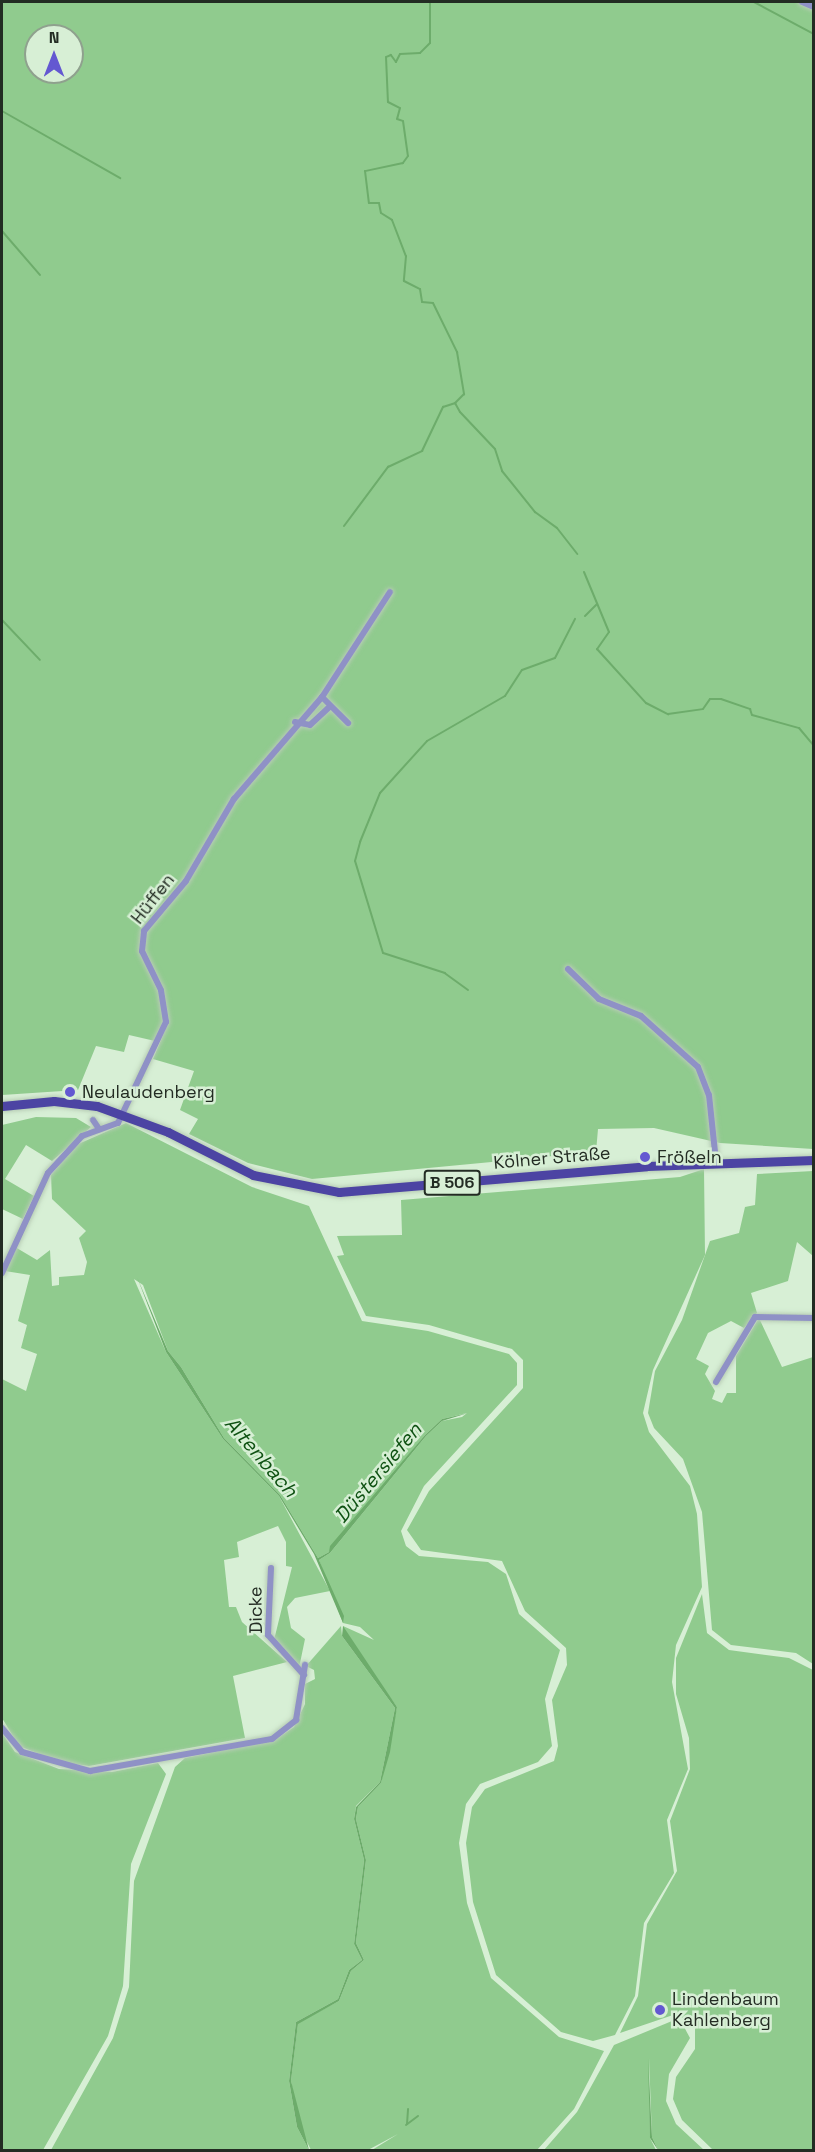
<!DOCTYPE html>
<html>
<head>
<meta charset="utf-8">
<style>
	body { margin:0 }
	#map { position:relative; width:815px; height:2152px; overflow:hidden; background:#d7efd5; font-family:"Space Grotesk",sans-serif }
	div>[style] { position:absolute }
	.green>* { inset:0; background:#90cb8e }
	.water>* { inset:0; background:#6dac6b }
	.stream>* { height:2px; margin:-1px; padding:0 1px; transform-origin:1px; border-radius:1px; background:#6dac6b }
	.roads { filter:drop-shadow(0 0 2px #b7ccb5) drop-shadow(0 0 2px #b7ccb5) }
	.minor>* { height:6px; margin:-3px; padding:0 3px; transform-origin:3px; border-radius:3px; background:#8f91c6 }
	.primary>* { height:9px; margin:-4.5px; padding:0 4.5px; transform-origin:4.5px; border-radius:4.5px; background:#4c44a3 }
	.dots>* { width:16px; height:16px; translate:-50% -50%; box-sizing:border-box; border:3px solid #d7efd5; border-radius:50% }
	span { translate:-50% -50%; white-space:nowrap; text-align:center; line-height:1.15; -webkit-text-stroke:5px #d7efd5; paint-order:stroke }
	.shield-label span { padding:2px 4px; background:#d7efd5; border:2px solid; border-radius:4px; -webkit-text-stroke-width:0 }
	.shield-label { font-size:16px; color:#232c23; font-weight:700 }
	.street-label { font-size:18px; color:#232c23 }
	.poi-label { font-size:18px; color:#232c23 }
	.left { translate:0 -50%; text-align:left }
	.water-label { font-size:20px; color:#0f5213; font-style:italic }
	.frame { position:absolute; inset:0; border:3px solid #232c23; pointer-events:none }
	.north { position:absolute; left:24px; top:24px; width:60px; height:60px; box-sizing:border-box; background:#d7efd5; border:2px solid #8fa18e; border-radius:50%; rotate:0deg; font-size:16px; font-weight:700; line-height:24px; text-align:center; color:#232c23 }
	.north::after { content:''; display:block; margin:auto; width:21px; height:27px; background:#6358d1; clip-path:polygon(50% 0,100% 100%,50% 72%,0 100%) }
</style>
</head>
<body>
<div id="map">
	<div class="green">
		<div style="clip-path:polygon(evenodd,2px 2px,813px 2px,813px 1149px,720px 1143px,654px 1128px,598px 1129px,596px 1152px,312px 1179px,248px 1163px,189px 1134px,198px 1119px,180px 1110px,194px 1071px,153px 1059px,169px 1021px,164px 1019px,155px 1041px,129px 1035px,124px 1052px,96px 1046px,78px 1090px,2px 1095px,2px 2px,36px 36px,72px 36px,72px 72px,36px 72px,36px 36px)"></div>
		<div style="clip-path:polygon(36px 1117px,76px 1118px,91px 1127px,52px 1161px,26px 1145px,5px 1179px,34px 1196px,23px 1219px,2px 1209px,2px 1125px)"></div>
		<div style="clip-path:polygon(126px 1123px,252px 1187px,309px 1206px,362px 1321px,428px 1331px,509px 1354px,517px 1363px,517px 1385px,424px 1486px,401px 1531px,406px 1546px,419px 1556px,488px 1562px,506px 1574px,519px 1614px,560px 1650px,545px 1699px,552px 1746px,538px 1762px,480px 1784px,466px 1804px,459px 1843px,467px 1903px,491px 1978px,559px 2037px,604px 2051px,574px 2109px,537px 2150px,372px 2150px,398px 2134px,368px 2150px,311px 2150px,299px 2126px,291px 2081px,298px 2023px,339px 2001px,351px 1971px,364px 1960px,356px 1943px,366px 1860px,356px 1819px,358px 1807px,381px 1783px,397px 1707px,344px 1635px,343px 1626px,374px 1640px,360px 1627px,343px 1623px,319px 1560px,330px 1553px,426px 1436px,442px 1421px,462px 1417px,467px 1413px,442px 1419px,425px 1435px,329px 1552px,318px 1558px,280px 1495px,224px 1438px,181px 1367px,168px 1351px,143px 1285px,134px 1279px,166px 1352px,223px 1439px,279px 1496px,330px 1591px,295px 1598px,287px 1607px,291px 1628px,305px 1639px,299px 1668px,274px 1640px,292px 1567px,286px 1566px,286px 1542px,278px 1526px,237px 1542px,239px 1557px,224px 1560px,229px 1607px,236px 1607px,242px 1622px,287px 1662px,233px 1676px,245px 1738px,89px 1766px,60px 1762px,19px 1746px,2px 1718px,2px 1379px,26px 1391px,37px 1354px,21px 1348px,27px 1325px,18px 1321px,30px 1275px,5px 1271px,15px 1247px,37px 1260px,50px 1250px,52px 1286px,59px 1285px,59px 1277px,84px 1275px,87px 1262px,79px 1238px,86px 1231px,52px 1199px,51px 1175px,76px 1145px)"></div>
		<div style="clip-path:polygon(704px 1169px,705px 1255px,653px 1370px,643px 1413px,649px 1432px,690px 1486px,697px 1514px,702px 1587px,676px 1645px,672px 1682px,688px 1769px,667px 1820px,674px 1873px,644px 1923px,635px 1996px,615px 2035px,593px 2041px,561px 2032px,496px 1975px,473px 1902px,466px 1843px,472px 1807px,485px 1789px,554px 1761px,558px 1746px,552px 1700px,567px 1665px,566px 1648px,525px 1611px,502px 1561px,421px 1550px,407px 1530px,429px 1491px,523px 1388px,523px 1360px,512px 1349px,429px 1325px,366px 1316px,337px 1256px,344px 1255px,337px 1236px,402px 1235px,401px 1200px,680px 1177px)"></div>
		<div style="clip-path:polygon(813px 1171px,813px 1256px,797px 1242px,788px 1281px,751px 1293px,757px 1313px,744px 1328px,731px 1321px,708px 1333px,696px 1359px,709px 1366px,705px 1374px,715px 1391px,712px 1399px,722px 1403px,727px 1393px,736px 1393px,736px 1356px,759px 1318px,782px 1367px,813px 1357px,813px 1664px,796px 1653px,731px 1645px,712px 1630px,702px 1512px,683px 1459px,654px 1428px,648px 1413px,655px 1371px,682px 1320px,710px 1241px,739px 1233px,745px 1207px,755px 1205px,757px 1174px)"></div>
		<div style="clip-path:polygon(702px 1594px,707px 1633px,729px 1650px,789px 1658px,813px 1670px,813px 2150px,712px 2149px,682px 2120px,673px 2099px,676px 2077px,695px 2049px,695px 2026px,676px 2014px,620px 2033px,638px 1996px,647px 1924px,677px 1871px,670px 1821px,690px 1769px,689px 1738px,676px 1694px,676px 1658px)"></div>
		<div style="clip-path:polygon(341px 1626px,342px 1636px,395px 1708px,380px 1782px,356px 1806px,354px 1819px,364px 1860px,354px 1944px,362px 1960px,349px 1970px,338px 1999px,296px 2022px,289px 2081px,297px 2127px,309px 2150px,51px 2150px,113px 2038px,129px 1987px,134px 1881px,175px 1767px,185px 1758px,275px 1740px,294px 1727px,305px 1704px,305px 1684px,315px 1679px,314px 1670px,306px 1666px)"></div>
		<div style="clip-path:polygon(2px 1733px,15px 1752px,59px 1769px,112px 1772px,158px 1763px,166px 1774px,131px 1864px,123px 1986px,108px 2036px,43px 2150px,2px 2150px)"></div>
		<div style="clip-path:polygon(672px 2021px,683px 2025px,690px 2038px,669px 2074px,666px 2101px,676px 2124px,704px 2150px,658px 2150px,652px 2137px,649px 2058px,650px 2138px,656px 2150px,544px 2150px,577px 2112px,614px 2045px)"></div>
	</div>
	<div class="water">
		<div style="clip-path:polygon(137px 1277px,168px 1351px,181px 1367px,224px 1438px,280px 1495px,318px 1558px,329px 1552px,330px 1546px,425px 1435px,442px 1419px,468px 1413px,442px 1421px,426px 1436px,330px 1553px,319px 1560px,344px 1616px,343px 1623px,314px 1554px,279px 1496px,223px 1439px,166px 1352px)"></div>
		<div style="clip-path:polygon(343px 1626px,397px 1707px,390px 1752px,381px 1783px,358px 1807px,356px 1819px,366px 1860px,356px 1943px,364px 1960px,351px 1971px,339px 2001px,298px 2024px,291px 2081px,309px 2150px,297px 2127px,289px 2081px,296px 2022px,338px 1999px,349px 1970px,362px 1960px,354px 1944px,364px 1860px,354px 1819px,356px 1807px,380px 1782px,395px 1708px,342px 1636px)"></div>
		<div style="clip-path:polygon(648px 2058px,652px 2137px,658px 2150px,650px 2138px)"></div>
	</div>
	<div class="stream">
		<div style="left:430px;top:2px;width:41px;rotate:90deg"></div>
		<div style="left:430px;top:43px;width:14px;rotate:135deg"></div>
		<div style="left:420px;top:53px;width:20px;rotate:177deg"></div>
		<div style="left:400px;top:54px;width:9px;rotate:117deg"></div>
		<div style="left:396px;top:62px;width:9px;rotate:-126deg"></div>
		<div style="left:391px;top:55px;width:5px;rotate:158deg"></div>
		<div style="left:386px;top:57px;width:45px;rotate:87.5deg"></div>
		<div style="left:388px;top:102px;width:13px;rotate:27deg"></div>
		<div style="left:400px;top:108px;width:11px;rotate:105deg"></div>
		<div style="left:397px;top:119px;width:6px;rotate:18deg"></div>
		<div style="left:403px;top:121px;width:35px;rotate:82deg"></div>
		<div style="left:408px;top:156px;width:9px;rotate:126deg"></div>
		<div style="left:403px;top:163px;width:39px;rotate:168deg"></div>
		<div style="left:365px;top:171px;width:32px;rotate:83deg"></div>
		<div style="left:369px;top:203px;width:10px"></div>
		<div style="left:379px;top:203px;width:10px;rotate:79deg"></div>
		<div style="left:381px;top:213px;width:13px;rotate:32deg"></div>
		<div style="left:392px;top:220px;width:39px;rotate:69deg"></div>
		<div style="left:406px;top:256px;width:25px;rotate:95deg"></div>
		<div style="left:404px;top:281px;width:18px;rotate:27deg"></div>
		<div style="left:420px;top:289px;width:13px;rotate:81deg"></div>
		<div style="left:422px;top:302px;width:11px;rotate:5deg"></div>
		<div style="left:433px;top:303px;width:55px;rotate:63.9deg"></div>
		<div style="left:457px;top:352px;width:43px;rotate:80.5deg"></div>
		<div style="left:464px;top:394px;width:13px;rotate:135deg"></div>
		<div style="left:455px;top:403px;width:10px;rotate:61deg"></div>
		<div style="left:460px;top:412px;width:51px;rotate:46.6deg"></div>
		<div style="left:495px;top:449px;width:23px;rotate:72deg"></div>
		<div style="left:502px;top:471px;width:53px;rotate:51.2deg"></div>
		<div style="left:535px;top:512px;width:27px;rotate:36deg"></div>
		<div style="left:557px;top:528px;width:33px;rotate:52deg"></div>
		<div style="left:754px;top:2px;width:68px;rotate:28.1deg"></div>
		<div style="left:2px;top:111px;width:136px;rotate:29.6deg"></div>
		<div style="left:2px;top:231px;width:58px;rotate:49.2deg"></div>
		<div style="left:344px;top:526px;width:74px;rotate:-53.3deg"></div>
		<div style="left:388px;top:467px;width:38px;rotate:-25deg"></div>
		<div style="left:422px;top:451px;width:49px;rotate:-64.5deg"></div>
		<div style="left:443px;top:407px;width:13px;rotate:-18deg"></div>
		<div style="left:584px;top:572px;width:65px;rotate:67.4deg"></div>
		<div style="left:609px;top:632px;width:21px;rotate:125deg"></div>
		<div style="left:597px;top:649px;width:73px;rotate:47.8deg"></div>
		<div style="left:646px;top:703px;width:25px;rotate:27deg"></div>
		<div style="left:668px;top:714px;width:35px;rotate:-8deg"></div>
		<div style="left:703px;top:709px;width:12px;rotate:-55deg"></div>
		<div style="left:710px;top:699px;width:11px"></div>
		<div style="left:721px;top:699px;width:31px;rotate:19deg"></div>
		<div style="left:750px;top:709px;width:6px;rotate:72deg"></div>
		<div style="left:752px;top:715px;width:49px;rotate:15.5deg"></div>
		<div style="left:799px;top:728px;width:23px;rotate:50deg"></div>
		<div style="left:585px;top:616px;width:17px;rotate:-45deg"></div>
		<div style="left:2px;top:620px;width:55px;rotate:46.5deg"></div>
		<div style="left:468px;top:990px;width:29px;rotate:-144deg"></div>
		<div style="left:445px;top:973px;width:65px;rotate:-162.1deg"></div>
		<div style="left:383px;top:953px;width:96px;rotate:-106.9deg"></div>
		<div style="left:355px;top:861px;width:20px;rotate:-75deg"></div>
		<div style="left:360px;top:842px;width:53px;rotate:-67.8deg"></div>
		<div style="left:380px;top:793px;width:70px;rotate:-47.9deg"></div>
		<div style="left:427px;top:741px;width:90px;rotate:-30deg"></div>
		<div style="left:505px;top:696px;width:31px;rotate:-57deg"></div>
		<div style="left:522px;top:670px;width:35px;rotate:-20deg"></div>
		<div style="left:555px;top:658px;width:44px;rotate:-62.9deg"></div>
		<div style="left:407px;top:2124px;width:15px;rotate:-86deg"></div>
		<div style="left:406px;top:2125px;width:15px;rotate:-37deg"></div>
	</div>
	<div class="roads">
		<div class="minor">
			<div style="left:802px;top:2px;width:13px;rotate:23deg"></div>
			<div style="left:322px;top:697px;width:37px;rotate:45deg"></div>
			<div style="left:295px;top:722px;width:15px;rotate:11deg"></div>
			<div style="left:310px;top:725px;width:25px;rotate:-43deg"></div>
			<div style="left:568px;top:969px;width:43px;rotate:44.1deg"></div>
			<div style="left:599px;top:999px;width:45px;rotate:22deg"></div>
			<div style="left:641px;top:1016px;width:76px;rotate:41.8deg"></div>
			<div style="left:698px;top:1067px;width:30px;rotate:69deg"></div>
			<div style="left:709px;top:1095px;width:67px;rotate:84deg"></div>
			<div style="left:93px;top:1120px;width:11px;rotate:56deg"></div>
			<div style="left:2px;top:1273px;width:110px;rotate:-65.3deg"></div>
			<div style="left:48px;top:1173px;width:50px;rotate:-47.4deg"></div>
			<div style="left:82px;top:1136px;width:38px;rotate:-20deg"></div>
			<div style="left:118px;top:1123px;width:112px;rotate:-64.6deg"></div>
			<div style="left:166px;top:1022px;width:32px;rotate:-99deg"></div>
			<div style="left:161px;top:990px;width:43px;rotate:-116deg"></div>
			<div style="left:142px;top:951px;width:20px;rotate:-84deg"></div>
			<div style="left:144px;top:931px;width:65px;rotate:-50deg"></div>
			<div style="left:186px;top:881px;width:95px;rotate:-59.7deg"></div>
			<div style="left:234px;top:799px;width:135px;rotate:-49.2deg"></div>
			<div style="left:322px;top:697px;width:125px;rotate:-57.1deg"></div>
			<div style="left:716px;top:1382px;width:76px;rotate:-59deg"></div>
			<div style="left:755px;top:1317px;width:59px;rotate:1deg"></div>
			<div style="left:271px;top:1568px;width:67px;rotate:92.6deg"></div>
			<div style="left:268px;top:1635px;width:54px;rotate:48deg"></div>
			<div style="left:2px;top:1728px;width:31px;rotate:50deg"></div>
			<div style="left:22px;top:1752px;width:71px;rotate:15.6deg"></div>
			<div style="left:90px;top:1771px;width:185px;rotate:-10deg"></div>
			<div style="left:272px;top:1739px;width:31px;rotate:-38deg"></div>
			<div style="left:296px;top:1720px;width:56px;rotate:-80.7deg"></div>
		</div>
		<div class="primary">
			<div style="left:2px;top:1106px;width:52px;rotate:-5.5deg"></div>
			<div style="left:54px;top:1101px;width:43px;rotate:6.6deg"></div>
			<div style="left:97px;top:1106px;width:76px;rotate:20.1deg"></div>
			<div style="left:168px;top:1132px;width:95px;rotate:26.8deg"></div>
			<div style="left:253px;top:1175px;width:88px;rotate:11.2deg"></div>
			<div style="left:339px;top:1192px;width:309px;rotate:-4.8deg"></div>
			<div style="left:647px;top:1166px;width:167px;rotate:-2.1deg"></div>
		</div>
	</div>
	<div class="dots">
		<div style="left:70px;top:1092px;background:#6358d1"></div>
		<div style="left:645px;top:1157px;background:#6358d1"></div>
		<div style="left:660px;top:2010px;background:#6358d1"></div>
	</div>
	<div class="shield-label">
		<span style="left:452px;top:1183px">B 506</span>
	</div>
	<div class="street-label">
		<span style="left:153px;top:899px;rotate:-52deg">Hüffen</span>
		<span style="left:552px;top:1158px;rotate:-5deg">Kölner Straße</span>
		<span style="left:256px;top:1610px;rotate:-91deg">Dicke</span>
	</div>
	<div class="poi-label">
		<span class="left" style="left:82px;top:1092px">Neulaudenberg</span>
		<span class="left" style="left:657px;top:1157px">Frößeln</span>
		<span class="left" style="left:672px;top:2010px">Lindenbaum<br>Kahlenberg</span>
	</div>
	<div class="water-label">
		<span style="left:261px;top:1457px;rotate:49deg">Altenbach</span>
		<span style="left:378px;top:1473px;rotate:-50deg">Düstersiefen</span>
	</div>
	<div class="frame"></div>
	<div class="north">N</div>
</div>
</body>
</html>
